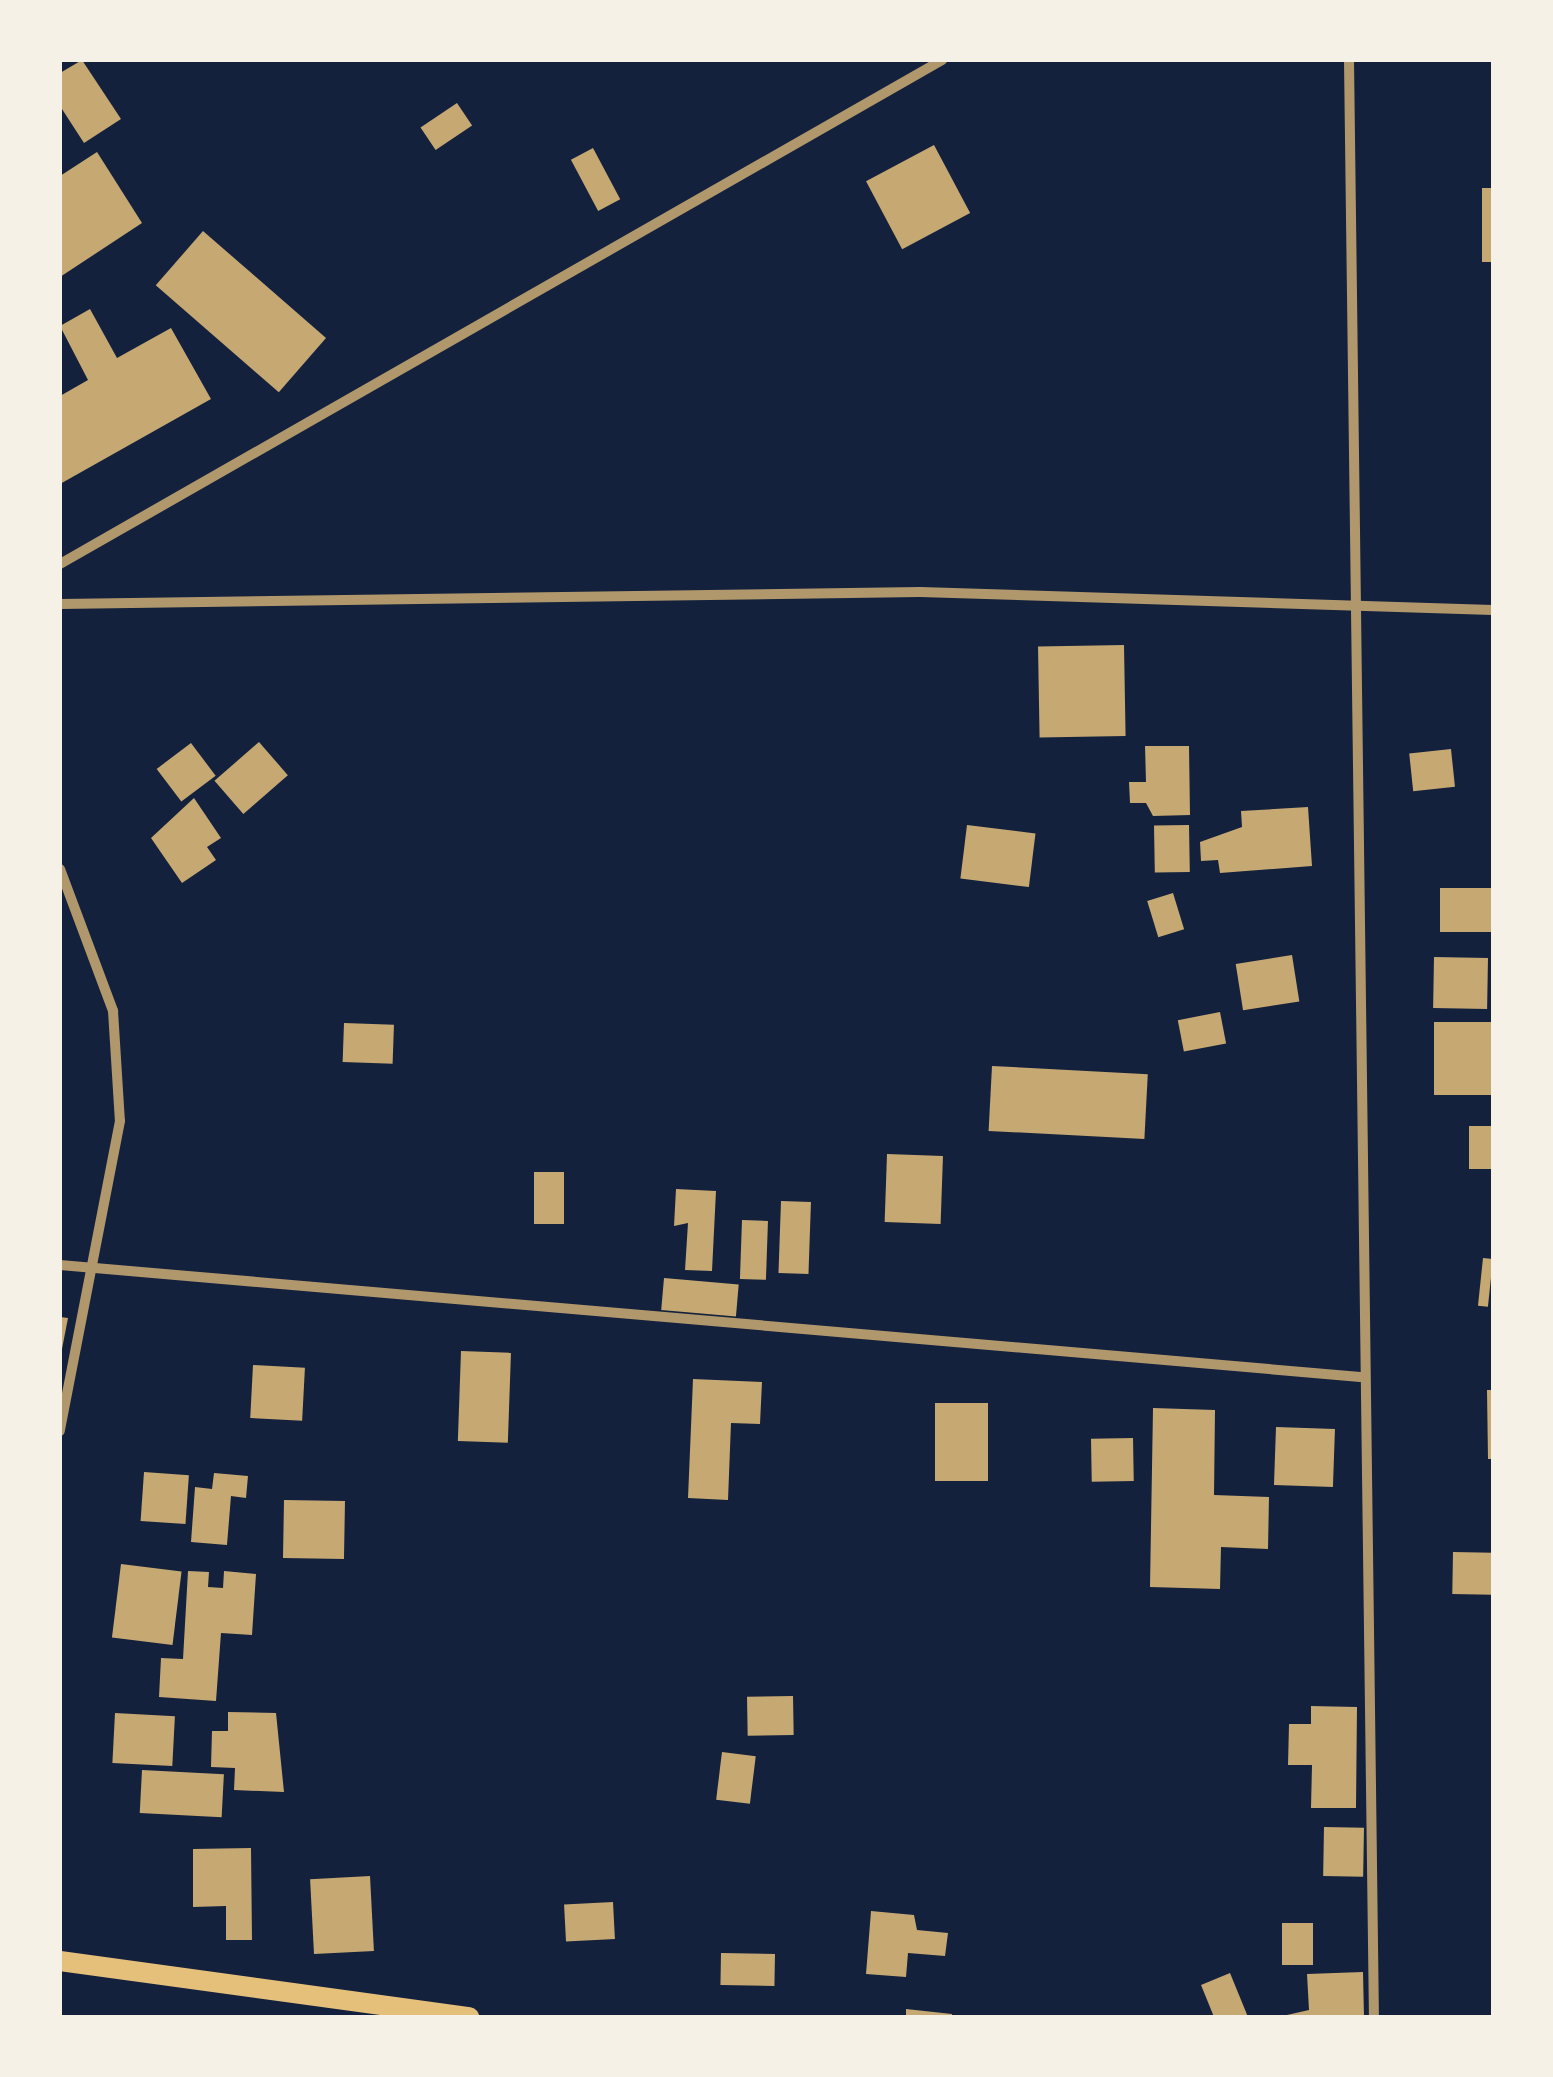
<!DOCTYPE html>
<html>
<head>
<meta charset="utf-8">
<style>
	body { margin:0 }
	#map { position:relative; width:1553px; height:2077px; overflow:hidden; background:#14213d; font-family:Commissioner,sans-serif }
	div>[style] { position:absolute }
	.building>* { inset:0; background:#c6a872; transform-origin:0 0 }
	.minor>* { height:10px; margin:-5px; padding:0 5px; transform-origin:5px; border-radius:5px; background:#b1986c }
	.secondary>* { height:20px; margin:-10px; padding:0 10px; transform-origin:10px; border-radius:10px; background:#e5c07b }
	span { translate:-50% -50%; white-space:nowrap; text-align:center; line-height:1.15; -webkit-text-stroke:10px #f6f1e7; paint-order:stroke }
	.frame { position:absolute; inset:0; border:62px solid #f6f1e7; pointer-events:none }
</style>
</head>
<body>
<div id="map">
	<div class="building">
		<div style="clip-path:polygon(82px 60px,121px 119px,84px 143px,60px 106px,60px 73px)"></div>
		<div style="left:457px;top:103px;width:27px;height:44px;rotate:56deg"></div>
		<div style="left:934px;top:145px;width:77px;height:77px;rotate:62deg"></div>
		<div style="left:593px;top:148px;width:58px;height:25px;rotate:62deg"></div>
		<div style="clip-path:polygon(97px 152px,142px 223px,60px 277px,60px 176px)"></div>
		<div style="left:1482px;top:188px;width:11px;height:74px"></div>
		<div style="left:203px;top:231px;width:163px;height:72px;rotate:41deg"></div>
		<div style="clip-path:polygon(90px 309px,117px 358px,171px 328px,211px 399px,60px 484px,60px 396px,88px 380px,60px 326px)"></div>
		<div style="left:1124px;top:645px;width:91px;height:86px;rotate:89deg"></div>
		<div style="left:259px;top:742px;width:44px;height:59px;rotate:49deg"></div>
		<div style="left:191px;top:743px;width:41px;height:43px;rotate:53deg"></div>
		<div style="clip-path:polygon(1145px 746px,1189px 746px,1190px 815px,1153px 816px,1146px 803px,1130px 803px,1129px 782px,1146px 782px)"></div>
		<div style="left:1451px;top:749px;width:38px;height:42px;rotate:84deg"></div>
		<div style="clip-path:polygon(194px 798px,221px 838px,207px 847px,216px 860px,182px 883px,151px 838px)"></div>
		<div style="clip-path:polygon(1308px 807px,1312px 866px,1220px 873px,1218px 860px,1201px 861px,1200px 842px,1242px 827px,1241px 811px)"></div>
		<div style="left:967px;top:825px;width:69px;height:54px;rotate:7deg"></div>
		<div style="left:1189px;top:825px;width:47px;height:35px;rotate:89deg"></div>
		<div style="left:1493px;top:888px;width:44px;height:53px;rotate:90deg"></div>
		<div style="left:1173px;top:893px;width:38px;height:27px;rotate:73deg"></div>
		<div style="left:1292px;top:955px;width:47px;height:57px;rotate:81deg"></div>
		<div style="left:1434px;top:957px;width:54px;height:51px;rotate:1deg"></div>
		<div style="left:1220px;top:1012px;width:32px;height:43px;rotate:79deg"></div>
		<div style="left:1493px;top:1022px;width:73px;height:59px;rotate:90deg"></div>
		<div style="left:344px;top:1023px;width:50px;height:39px;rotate:2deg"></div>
		<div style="left:992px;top:1066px;width:156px;height:65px;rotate:3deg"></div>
		<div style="left:1493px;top:1126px;width:43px;height:24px;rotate:90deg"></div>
		<div style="left:887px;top:1154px;width:56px;height:68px;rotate:2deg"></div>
		<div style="left:534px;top:1172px;width:30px;height:52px"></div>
		<div style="clip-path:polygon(676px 1189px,716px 1191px,712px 1271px,685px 1270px,688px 1223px,674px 1226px)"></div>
		<div style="left:781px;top:1201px;width:30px;height:72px;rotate:2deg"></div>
		<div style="left:742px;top:1220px;width:26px;height:59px;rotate:2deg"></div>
		<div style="left:1483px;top:1258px;width:10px;height:48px;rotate:6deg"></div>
		<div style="left:664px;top:1278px;width:75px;height:32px;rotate:5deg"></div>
		<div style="clip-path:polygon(60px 1317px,68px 1318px,62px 1349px,60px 1349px)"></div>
		<div style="left:461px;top:1351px;width:50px;height:90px;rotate:2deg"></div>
		<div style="left:253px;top:1365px;width:52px;height:53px;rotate:3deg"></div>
		<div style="clip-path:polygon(693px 1379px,762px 1382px,760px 1424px,731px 1423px,728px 1500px,688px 1498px)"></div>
		<div style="clip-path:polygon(1487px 1390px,1493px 1390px,1493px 1459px,1488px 1459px)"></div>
		<div style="left:935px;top:1403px;width:53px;height:78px"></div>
		<div style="clip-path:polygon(1153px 1408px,1215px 1410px,1214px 1495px,1269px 1497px,1268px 1549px,1221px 1547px,1220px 1589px,1150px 1587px)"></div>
		<div style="left:1276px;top:1427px;width:59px;height:58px;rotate:2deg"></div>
		<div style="left:1133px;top:1438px;width:43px;height:42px;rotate:89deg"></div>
		<div style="left:144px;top:1472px;width:45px;height:49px;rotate:4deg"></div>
		<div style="clip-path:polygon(214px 1473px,248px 1476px,246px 1498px,231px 1496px,227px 1545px,191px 1542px,195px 1487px,212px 1489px)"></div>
		<div style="left:284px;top:1500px;width:61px;height:58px;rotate:1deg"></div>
		<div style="left:1453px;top:1552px;width:40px;height:42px;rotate:1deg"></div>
		<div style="left:121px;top:1564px;width:61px;height:74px;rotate:7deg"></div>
		<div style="clip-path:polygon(188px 1571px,209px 1572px,208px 1587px,223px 1588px,224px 1571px,256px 1574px,252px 1635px,221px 1633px,216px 1701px,159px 1697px,161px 1658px,183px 1659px)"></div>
		<div style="left:793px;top:1696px;width:39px;height:46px;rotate:89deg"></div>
		<div style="clip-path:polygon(1311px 1706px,1357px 1707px,1356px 1808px,1311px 1808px,1312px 1765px,1288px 1765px,1289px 1724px,1311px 1724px)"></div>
		<div style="clip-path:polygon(228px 1712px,276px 1713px,284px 1792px,234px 1790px,235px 1768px,211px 1767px,212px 1731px,228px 1731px)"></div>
		<div style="left:115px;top:1713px;width:60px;height:50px;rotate:3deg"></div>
		<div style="left:722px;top:1752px;width:34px;height:48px;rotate:7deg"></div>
		<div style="left:142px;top:1770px;width:82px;height:43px;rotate:3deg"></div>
		<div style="left:1324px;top:1827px;width:40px;height:49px;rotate:1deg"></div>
		<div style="clip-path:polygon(251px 1848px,252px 1940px,226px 1940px,226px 1906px,193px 1907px,193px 1849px)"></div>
		<div style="left:370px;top:1876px;width:75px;height:60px;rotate:87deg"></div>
		<div style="left:613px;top:1902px;width:37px;height:49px;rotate:87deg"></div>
		<div style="clip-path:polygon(871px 1911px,914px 1915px,917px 1930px,948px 1933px,945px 1956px,908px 1953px,906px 1977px,866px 1974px)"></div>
		<div style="left:1282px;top:1923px;width:31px;height:42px"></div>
		<div style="left:721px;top:1953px;width:54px;height:32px;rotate:1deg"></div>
		<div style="clip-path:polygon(1363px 1972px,1364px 2017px,1278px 2017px,1309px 2010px,1307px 1974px)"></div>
		<div style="clip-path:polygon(1230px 1973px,1248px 2017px,1214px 2017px,1201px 1985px)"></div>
		<div style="clip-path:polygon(906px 2009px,952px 2014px,952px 2017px,906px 2017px)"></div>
	</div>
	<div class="minor">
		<div style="left:1349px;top:60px;width:1957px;rotate:89.27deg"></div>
		<div style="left:60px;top:564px;width:1016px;rotate:-29.74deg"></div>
		<div style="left:60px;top:604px;width:860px;rotate:-0.8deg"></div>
		<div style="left:920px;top:592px;width:573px;rotate:1.8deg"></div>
		<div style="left:60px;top:869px;width:152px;rotate:69.5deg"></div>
		<div style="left:113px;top:1011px;width:110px;rotate:86.4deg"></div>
		<div style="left:120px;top:1121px;width:316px;rotate:101deg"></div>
		<div style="left:60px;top:1265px;width:1305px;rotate:4.92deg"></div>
	</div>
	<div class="secondary">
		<div style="left:60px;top:1961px;width:413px;rotate:7.8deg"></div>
	</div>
	<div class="frame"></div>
</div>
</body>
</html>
